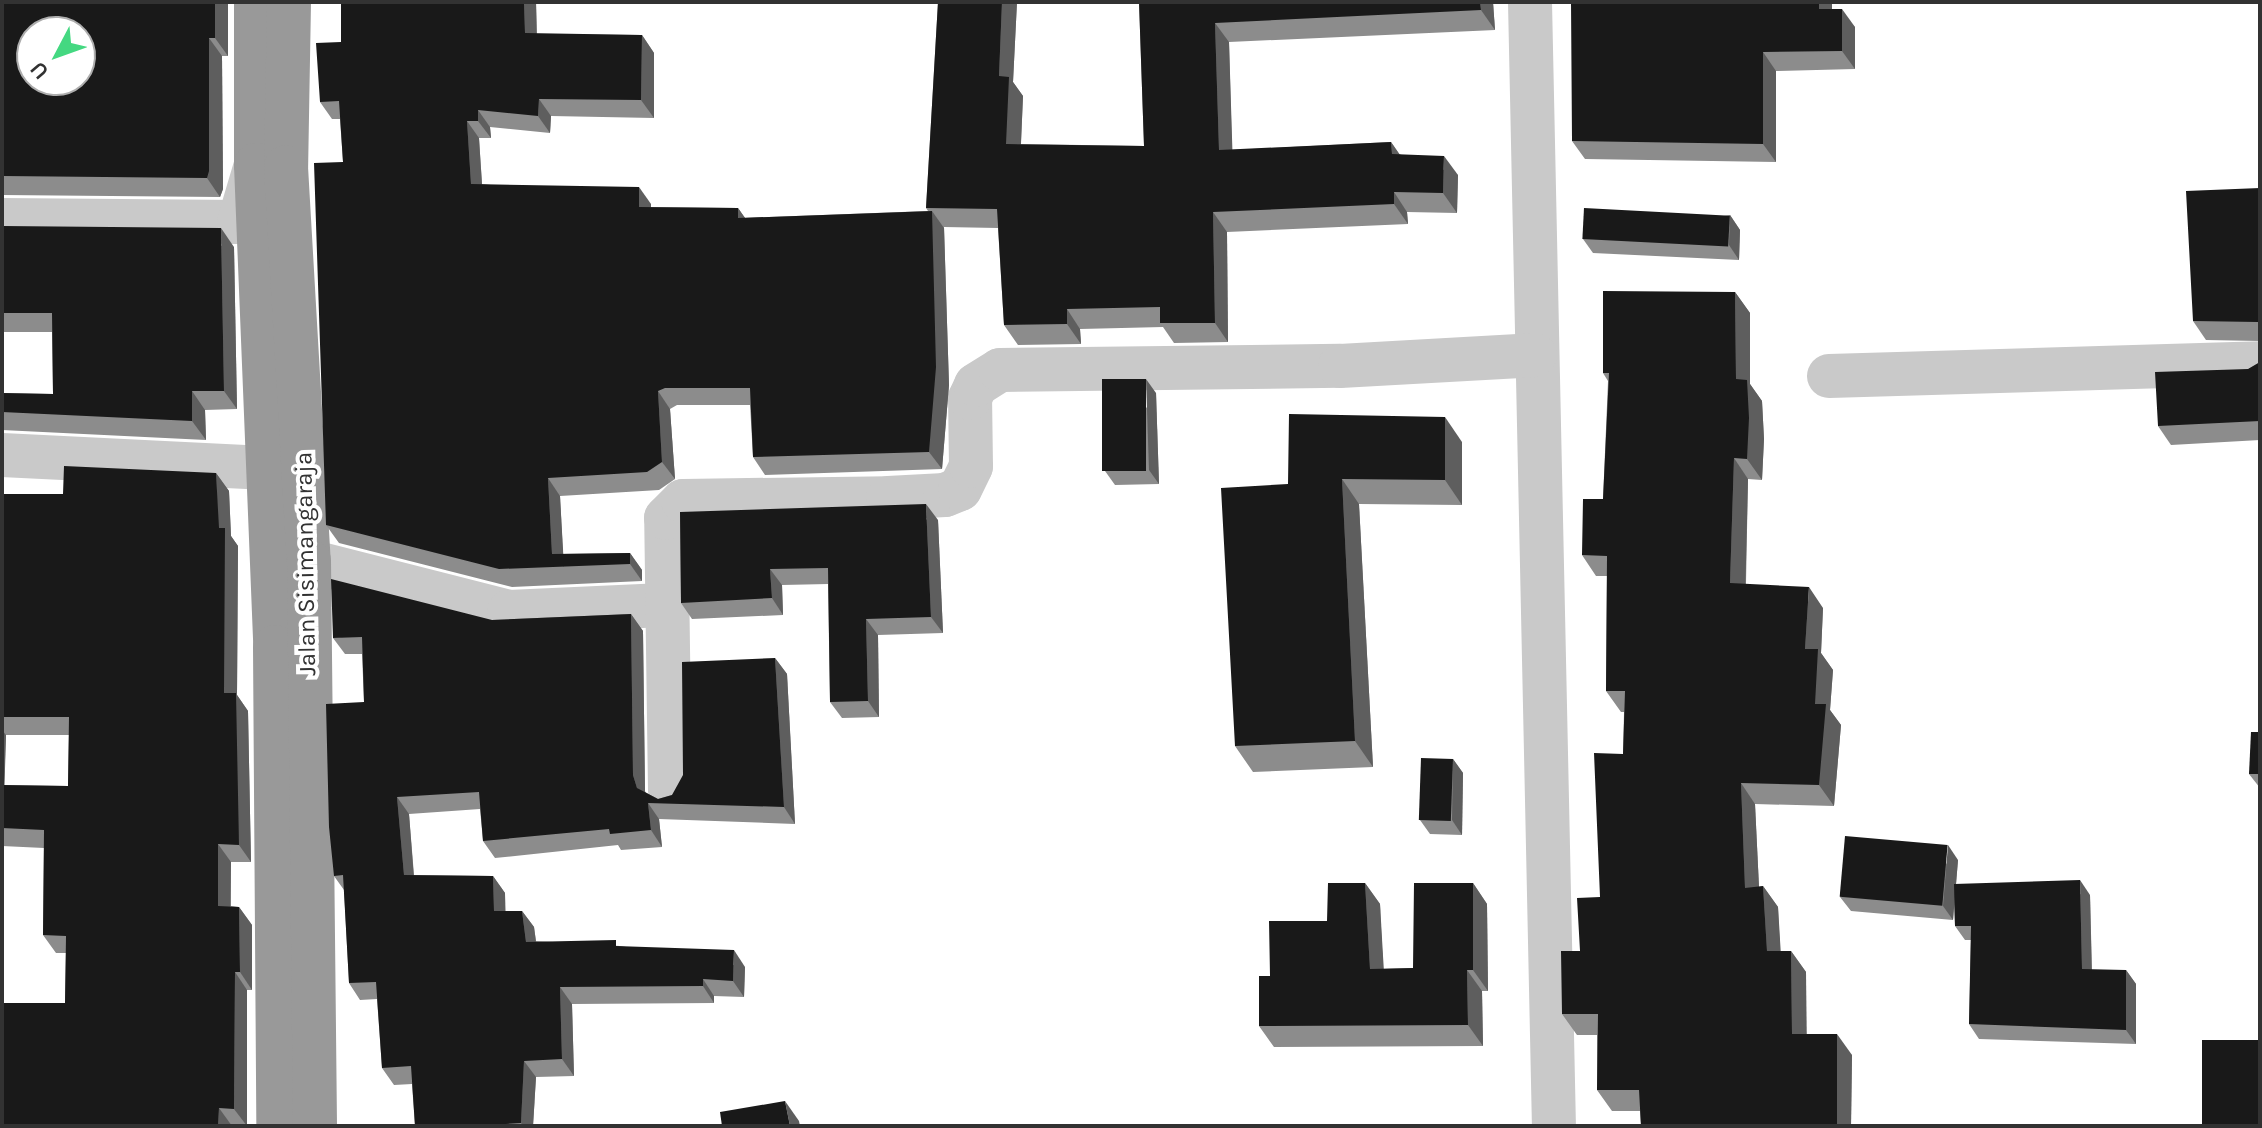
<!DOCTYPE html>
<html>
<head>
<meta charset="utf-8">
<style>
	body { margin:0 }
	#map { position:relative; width:2262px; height:1128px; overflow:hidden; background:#fff; font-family:Karla,sans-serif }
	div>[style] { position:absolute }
	.minor>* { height:44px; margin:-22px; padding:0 22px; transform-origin:22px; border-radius:22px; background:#c9c9c9 }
	.highway>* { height:44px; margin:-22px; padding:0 22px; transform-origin:22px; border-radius:22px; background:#999 }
	.wall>* { inset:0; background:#8c8c8c }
	.shaded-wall>* { inset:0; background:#5e5e5e }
	.building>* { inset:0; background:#191919; transform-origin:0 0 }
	span { translate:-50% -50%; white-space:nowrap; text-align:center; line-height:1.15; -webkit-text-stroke:8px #fff; paint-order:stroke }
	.street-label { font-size:24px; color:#323232 }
	.frame { position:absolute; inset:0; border:4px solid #323232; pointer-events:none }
	.north { position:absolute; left:16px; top:16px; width:80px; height:80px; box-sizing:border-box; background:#fff; border:2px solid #adadad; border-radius:50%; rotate:229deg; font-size:22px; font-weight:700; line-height:32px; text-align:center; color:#323232 }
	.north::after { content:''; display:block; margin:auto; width:28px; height:36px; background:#44d881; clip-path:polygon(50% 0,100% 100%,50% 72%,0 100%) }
</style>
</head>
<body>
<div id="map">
	<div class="minor">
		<div style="left:1530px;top:2px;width:1124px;rotate:88.78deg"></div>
		<div style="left:2px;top:220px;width:237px;rotate:0.5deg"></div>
		<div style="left:239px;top:222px;width:56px;rotate:-73.5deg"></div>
		<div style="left:1829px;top:376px;width:431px;rotate:-1.7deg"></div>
		<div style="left:2px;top:455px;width:269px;rotate:2.8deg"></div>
		<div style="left:271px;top:468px;width:35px;rotate:-95deg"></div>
		<div style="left:309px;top:561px;width:206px;rotate:14.3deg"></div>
		<div style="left:509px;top:612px;width:155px;rotate:-2.6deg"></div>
		<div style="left:670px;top:791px;width:273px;rotate:-90.8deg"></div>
		<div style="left:666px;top:518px;width:24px;rotate:-45deg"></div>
		<div style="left:683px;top:501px;width:205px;rotate:-0.8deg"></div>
		<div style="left:888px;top:498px;width:57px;rotate:-3deg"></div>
		<div style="left:945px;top:495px;width:16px;rotate:-22deg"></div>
		<div style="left:960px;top:489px;width:25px;rotate:-64deg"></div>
		<div style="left:971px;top:466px;width:68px;rotate:-90.8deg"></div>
		<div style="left:970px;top:398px;width:14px;rotate:-65deg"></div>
		<div style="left:976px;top:385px;width:28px;rotate:-32deg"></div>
		<div style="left:1000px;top:370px;width:340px;rotate:-0.7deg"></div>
		<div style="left:1340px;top:366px;width:195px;rotate:-3.2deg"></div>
	</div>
	<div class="highway">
		<div style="left:256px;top:2px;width:163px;rotate:90deg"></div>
		<div style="left:256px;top:165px;width:482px;rotate:87.7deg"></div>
		<div style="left:275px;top:647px;width:479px;rotate:89.6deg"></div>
		<div style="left:289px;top:2px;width:165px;rotate:91deg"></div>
		<div style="left:286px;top:167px;width:395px;rotate:86.7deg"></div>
		<div style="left:309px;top:561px;width:565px;rotate:89.39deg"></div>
	</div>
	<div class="wall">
		<div style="clip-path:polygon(2px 2px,228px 2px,228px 56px,222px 56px,223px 189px,220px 197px,2px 195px)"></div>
		<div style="clip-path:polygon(536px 2px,537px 34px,642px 35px,654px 53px,654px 118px,551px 116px,550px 133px,490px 127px,491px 138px,479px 138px,482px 184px,651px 204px,651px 207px,738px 208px,745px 218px,928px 211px,926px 208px,938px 2px,1017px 2px,1013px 82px,1023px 96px,1021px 144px,1144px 146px,1139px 2px,1493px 2px,1495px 30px,1229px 42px,1232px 150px,1391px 142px,1399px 154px,1458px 175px,1457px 213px,1407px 212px,1408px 224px,1227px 232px,1228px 342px,1174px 343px,1163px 327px,1080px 329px,1081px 344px,1018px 345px,1004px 325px,998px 228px,944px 227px,949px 385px,942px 469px,765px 475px,753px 457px,750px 405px,677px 405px,670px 409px,675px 479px,659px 490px,560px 496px,563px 554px,630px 553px,642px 570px,642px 581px,512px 587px,339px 543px,326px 525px,343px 162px,340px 119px,332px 119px,320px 102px,341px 42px)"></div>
		<div style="clip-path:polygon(1832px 9px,1855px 27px,1855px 69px,1776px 71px,1776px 162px,1585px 159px,1572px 141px)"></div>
		<div style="clip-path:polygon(2260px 188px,2260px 341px,2206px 340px,2193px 321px)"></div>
		<div style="clip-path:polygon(1730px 215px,1740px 230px,1739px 260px,1593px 253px,1583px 239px)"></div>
		<div style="clip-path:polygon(2px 226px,234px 247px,237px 409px,205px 410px,206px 440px,2px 430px,2px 393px,53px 394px,52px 332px,2px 332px)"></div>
		<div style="clip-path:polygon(1735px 292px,1750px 313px,1750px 384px,1762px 401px,1764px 439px,1762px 480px,1748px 479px,1746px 584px,1823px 608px,1821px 653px,1833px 670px,1830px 710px,1841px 725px,1834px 806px,1755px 804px,1759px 887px,1763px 886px,1778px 907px,1780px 951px,1791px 951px,1806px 972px,1806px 1034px,1852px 1055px,1851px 1126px,1641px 1126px,1640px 1111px,1612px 1111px,1597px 1090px,1597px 1035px,1577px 1035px,1562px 1014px,1580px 951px,1600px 897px,1623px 754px,1624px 712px,1621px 712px,1606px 691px,1607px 576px,1596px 576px,1582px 555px,1603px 499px,1608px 381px,1603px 373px)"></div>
		<div style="clip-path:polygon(2260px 362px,2260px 440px,2171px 445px,2158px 426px)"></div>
		<div style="clip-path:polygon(1156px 393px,1159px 484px,1115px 485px,1105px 471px)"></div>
		<div style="clip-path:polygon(1462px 442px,1462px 505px,1359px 504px,1373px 767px,1253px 772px,1235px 746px,1288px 484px)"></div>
		<div style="clip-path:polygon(evenodd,216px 473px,229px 491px,231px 536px,238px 546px,237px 695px,248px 711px,251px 862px,231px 862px,231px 906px,239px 907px,252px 925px,252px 990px,247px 990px,247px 1126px,2px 1126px,65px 1003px,66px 953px,56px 953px,43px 935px,44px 848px,2px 846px,2px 494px,63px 494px,216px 473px,6px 735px,69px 735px,68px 786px,4px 785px,6px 735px)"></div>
		<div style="clip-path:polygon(680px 512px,938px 520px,943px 633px,878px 635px,879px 717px,842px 718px,830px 702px,828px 584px,782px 585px,783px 615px,692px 619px,681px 603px)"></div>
		<div style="clip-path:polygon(631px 614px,643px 631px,645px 792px,658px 799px,672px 795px,775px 658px,787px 674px,795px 824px,659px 819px,662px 847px,621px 850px,618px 845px,495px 858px,483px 841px,480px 809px,409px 814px,414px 875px,493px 876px,505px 893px,505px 911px,522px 911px,534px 927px,536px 941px,620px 946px,745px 967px,744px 997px,714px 996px,714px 1003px,572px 1004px,574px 1076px,536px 1077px,533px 1126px,415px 1126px,412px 1084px,394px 1085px,382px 1068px,377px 999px,360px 1000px,349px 983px,344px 890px,334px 876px,364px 702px,362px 654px,345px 654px,333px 638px,492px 620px)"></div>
		<div style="clip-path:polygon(2260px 732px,2260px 788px,2249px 774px)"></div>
		<div style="clip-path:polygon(1453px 759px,1463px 773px,1462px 835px,1430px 834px,1420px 820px)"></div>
		<div style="clip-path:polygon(1958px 860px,1956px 884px,2090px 895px,2092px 970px,2126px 970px,2136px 984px,2136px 1044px,1979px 1039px,1969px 1024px,1971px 940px,1965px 940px,1955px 926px,1954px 904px,1953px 920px,1851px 911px,1840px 897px)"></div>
		<div style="clip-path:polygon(1365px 883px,1380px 904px,1383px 969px,1413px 968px,1473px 883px,1487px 904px,1488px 991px,1482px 991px,1483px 1046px,1274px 1047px,1259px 1026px,1270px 976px,1327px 921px)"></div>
	</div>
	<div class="shaded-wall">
		<div style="clip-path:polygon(215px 2px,228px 2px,228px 56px,215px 38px)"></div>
		<div style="clip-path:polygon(524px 2px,536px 2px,537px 51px,525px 33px)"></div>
		<div style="clip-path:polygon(1002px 2px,1017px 2px,1013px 82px,1023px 96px,1020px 164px,1006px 144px,999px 76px)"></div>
		<div style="clip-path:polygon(1480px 2px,1493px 2px,1495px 30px,1481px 10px)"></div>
		<div style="clip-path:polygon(1819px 2px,1832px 2px,1832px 28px,1819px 9px)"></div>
		<div style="clip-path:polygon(1842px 9px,1855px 27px,1855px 69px,1842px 51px)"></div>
		<div style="clip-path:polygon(1215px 23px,1229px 42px,1233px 170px,1219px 150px)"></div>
		<div style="clip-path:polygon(642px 35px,654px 53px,654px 118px,641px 100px)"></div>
		<div style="clip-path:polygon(209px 38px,222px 56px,223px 189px,220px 197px,207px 178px)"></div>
		<div style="clip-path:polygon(1763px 52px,1776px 71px,1776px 162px,1763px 144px)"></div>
		<div style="clip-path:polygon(539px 99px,551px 116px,550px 133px,538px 116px)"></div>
		<div style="clip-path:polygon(478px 110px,490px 127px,491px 138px,478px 121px)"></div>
		<div style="clip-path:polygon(467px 121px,479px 138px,483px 201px,471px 184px)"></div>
		<div style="clip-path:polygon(1391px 142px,1405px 162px,1392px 154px)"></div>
		<div style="clip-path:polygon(1444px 156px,1458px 175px,1457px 213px,1443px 193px)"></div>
		<div style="clip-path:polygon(639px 187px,651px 204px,651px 224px,639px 207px)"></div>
		<div style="clip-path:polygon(1394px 192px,1407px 212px,1408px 224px,1394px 204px)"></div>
		<div style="clip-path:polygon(738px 208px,750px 225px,738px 218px)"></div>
		<div style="clip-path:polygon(932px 211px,944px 228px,949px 385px,942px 469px,929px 452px)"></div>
		<div style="clip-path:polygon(1213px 212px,1227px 232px,1228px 342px,1215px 323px)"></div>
		<div style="clip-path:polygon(1730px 215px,1740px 230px,1739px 260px,1729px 245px)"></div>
		<div style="clip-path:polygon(221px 228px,234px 247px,237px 409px,224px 391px)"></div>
		<div style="clip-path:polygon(1735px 292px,1750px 313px,1750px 384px,1762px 401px,1764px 439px,1762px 480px,1747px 459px,1736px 379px)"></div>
		<div style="clip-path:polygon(1067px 309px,1080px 329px,1081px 344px,1067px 324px)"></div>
		<div style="clip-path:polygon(1146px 379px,1156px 393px,1159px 484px,1149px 470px)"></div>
		<div style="clip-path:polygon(192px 391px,205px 410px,206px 440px,192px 421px)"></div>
		<div style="clip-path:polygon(658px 391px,670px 409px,675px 479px,662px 462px)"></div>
		<div style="clip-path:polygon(1445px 417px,1462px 442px,1462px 505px,1445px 480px)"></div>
		<div style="clip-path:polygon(1734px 458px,1748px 479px,1745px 604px,1730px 583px)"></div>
		<div style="clip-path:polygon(216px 473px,229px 491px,231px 536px,238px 546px,237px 695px,248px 711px,251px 862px,239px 845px,224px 693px)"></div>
		<div style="clip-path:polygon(548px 478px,560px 496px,564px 567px,552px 554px)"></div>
		<div style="clip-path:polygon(1342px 479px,1359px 504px,1373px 767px,1355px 741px)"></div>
		<div style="clip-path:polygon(926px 504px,938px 520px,943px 633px,931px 617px)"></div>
		<div style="clip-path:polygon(630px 553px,642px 570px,642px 581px,630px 564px)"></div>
		<div style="clip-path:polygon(770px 569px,782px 585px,783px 615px,772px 598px)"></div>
		<div style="clip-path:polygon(1809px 587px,1823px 608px,1821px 653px,1833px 670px,1830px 710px,1841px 725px,1834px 806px,1819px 785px,1815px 704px,1805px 649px)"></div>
		<div style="clip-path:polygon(631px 614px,643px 631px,645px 791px,649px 804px,637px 788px,633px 775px)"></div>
		<div style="clip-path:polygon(866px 619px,878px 635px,879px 717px,868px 701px)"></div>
		<div style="clip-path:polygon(775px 658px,787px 674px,795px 824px,784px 807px)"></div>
		<div style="clip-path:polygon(2px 730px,6px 735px,4px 803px,2px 801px)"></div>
		<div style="clip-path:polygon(1453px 759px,1463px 773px,1462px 835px,1452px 820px)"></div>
		<div style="clip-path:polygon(1741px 783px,1755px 804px,1760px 908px,1745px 888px)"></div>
		<div style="clip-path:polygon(397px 797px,409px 814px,415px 892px,404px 875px)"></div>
		<div style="clip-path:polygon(648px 803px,659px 819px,662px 847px,651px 830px)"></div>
		<div style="clip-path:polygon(218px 844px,231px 862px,230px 924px,218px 906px)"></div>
		<div style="clip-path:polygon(1948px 845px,1958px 860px,1953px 920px,1943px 906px)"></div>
		<div style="clip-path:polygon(493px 876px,505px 893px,506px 928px,494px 911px)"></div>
		<div style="clip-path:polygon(2080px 880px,2090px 895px,2092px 984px,2082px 969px)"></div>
		<div style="clip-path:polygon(1365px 883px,1380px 904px,1385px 990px,1370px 969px)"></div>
		<div style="clip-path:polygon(1473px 883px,1487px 904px,1488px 991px,1473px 970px)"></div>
		<div style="clip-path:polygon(1763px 886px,1778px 907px,1782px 972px,1767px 951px)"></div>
		<div style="clip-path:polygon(239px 907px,252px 925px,252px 990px,240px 972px)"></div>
		<div style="clip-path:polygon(522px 911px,534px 927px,538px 958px,526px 942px)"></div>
		<div style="clip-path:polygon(734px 950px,745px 967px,744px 997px,733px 981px)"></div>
		<div style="clip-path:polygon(1791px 951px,1806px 972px,1807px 1054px,1792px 1034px)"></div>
		<div style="clip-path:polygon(1467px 970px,1482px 991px,1483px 1046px,1468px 1025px)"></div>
		<div style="clip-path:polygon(2126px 970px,2136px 984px,2136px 1044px,2126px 1030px)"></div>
		<div style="clip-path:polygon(235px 972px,247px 990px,247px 1126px,234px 1109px)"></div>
		<div style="clip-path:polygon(703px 979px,714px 996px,714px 1003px,703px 986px)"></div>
		<div style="clip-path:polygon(560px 987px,572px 1004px,574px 1076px,562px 1059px)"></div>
		<div style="clip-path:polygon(1837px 1034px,1852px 1055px,1851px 1126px,1837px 1126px)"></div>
		<div style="clip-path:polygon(524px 1061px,536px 1077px,533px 1126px,523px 1126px,521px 1123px)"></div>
		<div style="clip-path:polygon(785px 1101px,799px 1121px,800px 1126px,790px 1126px)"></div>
		<div style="clip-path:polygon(219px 1108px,232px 1126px,218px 1126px)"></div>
	</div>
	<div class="building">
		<div style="clip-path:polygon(evenodd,2px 2px,215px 2px,215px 38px,209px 38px,209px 171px,207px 178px,2px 176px,2px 2px,32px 32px,80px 32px,80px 80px,32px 80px,32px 32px)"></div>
		<div style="clip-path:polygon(341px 2px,524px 2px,525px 33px,642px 35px,641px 100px,539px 99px,538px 116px,478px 110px,478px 121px,467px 121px,471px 184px,639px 187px,639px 207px,738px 208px,738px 218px,932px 211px,936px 367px,929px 452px,753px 457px,750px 388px,665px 388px,658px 391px,662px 462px,647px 472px,548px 478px,552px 554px,630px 553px,630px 564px,499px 569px,326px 525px,314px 163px,343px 162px,339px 101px,320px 102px,316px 43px,341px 42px)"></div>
		<div style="clip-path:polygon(938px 2px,1002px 2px,999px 76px,1009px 77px,1006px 144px,1144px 146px,1139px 2px,1480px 2px,1481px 10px,1215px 23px,1219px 150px,1391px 142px,1392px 154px,1444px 156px,1443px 193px,1394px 192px,1394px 204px,1213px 212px,1215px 323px,1160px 323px,1160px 307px,1067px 309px,1067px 324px,1004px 325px,997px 209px,926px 208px)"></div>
		<div style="clip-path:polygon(1571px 2px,1819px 2px,1819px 9px,1842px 9px,1842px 51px,1763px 52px,1763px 144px,1572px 141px)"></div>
		<div style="clip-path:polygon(2260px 188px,2260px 325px,2258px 322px,2193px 321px,2186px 191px)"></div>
		<div style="left:1584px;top:208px;width:146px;height:31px;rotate:3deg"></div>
		<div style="clip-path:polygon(2px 226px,221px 228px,224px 391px,192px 391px,192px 421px,2px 412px,2px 393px,53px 394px,52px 313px,2px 313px)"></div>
		<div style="clip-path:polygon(1603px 291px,1735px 292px,1736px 379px,1747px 380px,1749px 418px,1747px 459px,1734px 458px,1730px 583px,1809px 587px,1805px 649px,1818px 649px,1815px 704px,1826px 704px,1819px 785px,1741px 783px,1745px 888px,1763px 886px,1767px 951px,1791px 951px,1792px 1034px,1837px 1034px,1837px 1126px,1641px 1126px,1639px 1090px,1597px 1090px,1598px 1014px,1562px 1014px,1561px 951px,1580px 951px,1577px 898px,1600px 897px,1594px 753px,1623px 754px,1625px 691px,1606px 691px,1607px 556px,1582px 555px,1583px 499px,1603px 499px,1609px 373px,1603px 373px)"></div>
		<div style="clip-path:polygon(2260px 362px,2260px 421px,2158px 426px,2155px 372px,2248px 369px)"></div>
		<div style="left:1102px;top:379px;width:44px;height:92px"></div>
		<div style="clip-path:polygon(1289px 414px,1445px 417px,1445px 480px,1342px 479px,1355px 741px,1235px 746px,1221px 488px,1288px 484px)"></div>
		<div style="clip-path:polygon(64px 466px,216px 473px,219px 528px,225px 528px,224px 693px,236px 693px,239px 845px,218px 844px,218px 906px,239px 907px,240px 972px,235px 972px,234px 1109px,219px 1108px,218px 1126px,2px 1126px,2px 1003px,65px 1003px,66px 936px,43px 935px,44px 830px,2px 828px,2px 785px,68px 786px,69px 717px,2px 717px,2px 494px,63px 494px)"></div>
		<div style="clip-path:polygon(926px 504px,931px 617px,866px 619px,868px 701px,830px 702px,828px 568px,770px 569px,772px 598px,681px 603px,680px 512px)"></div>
		<div style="clip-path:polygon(331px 579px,492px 620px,631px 614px,633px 775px,637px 788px,658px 799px,672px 795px,683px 775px,682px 662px,775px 658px,784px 807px,648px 803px,651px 830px,610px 834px,609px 829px,483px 841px,479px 792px,397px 797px,404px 875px,493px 876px,494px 911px,522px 911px,526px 942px,616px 940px,616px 946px,734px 950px,733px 981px,703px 979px,703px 986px,560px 987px,562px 1059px,524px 1061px,521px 1123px,489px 1125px,489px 1126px,415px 1126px,411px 1066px,382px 1068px,376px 982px,349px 983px,343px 875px,334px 876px,329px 827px,326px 704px,364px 702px,362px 637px,333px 638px)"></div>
		<div style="clip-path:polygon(2251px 732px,2260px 732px,2260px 774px,2249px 774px)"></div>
		<div style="left:1421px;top:758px;width:32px;height:62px;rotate:2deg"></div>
		<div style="left:1845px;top:836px;width:103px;height:61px;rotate:5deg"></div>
		<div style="clip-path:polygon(2080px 880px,2082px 969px,2126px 970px,2126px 1030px,1969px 1024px,1971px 926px,1955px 926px,1954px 884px)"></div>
		<div style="clip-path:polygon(1328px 883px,1365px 883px,1370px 969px,1413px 968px,1414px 883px,1473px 883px,1473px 970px,1467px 970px,1468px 1025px,1259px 1026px,1259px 976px,1270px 976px,1269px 921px,1327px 921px)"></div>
		<div style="left:2202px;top:1040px;width:58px;height:86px"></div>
		<div style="clip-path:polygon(785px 1101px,790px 1126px,722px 1126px,720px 1112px)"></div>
	</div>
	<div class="street-label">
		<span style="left:306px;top:564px;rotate:-91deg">Jalan Sisimangaraja</span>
	</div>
	<div class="frame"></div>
	<div class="north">U</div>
</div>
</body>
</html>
